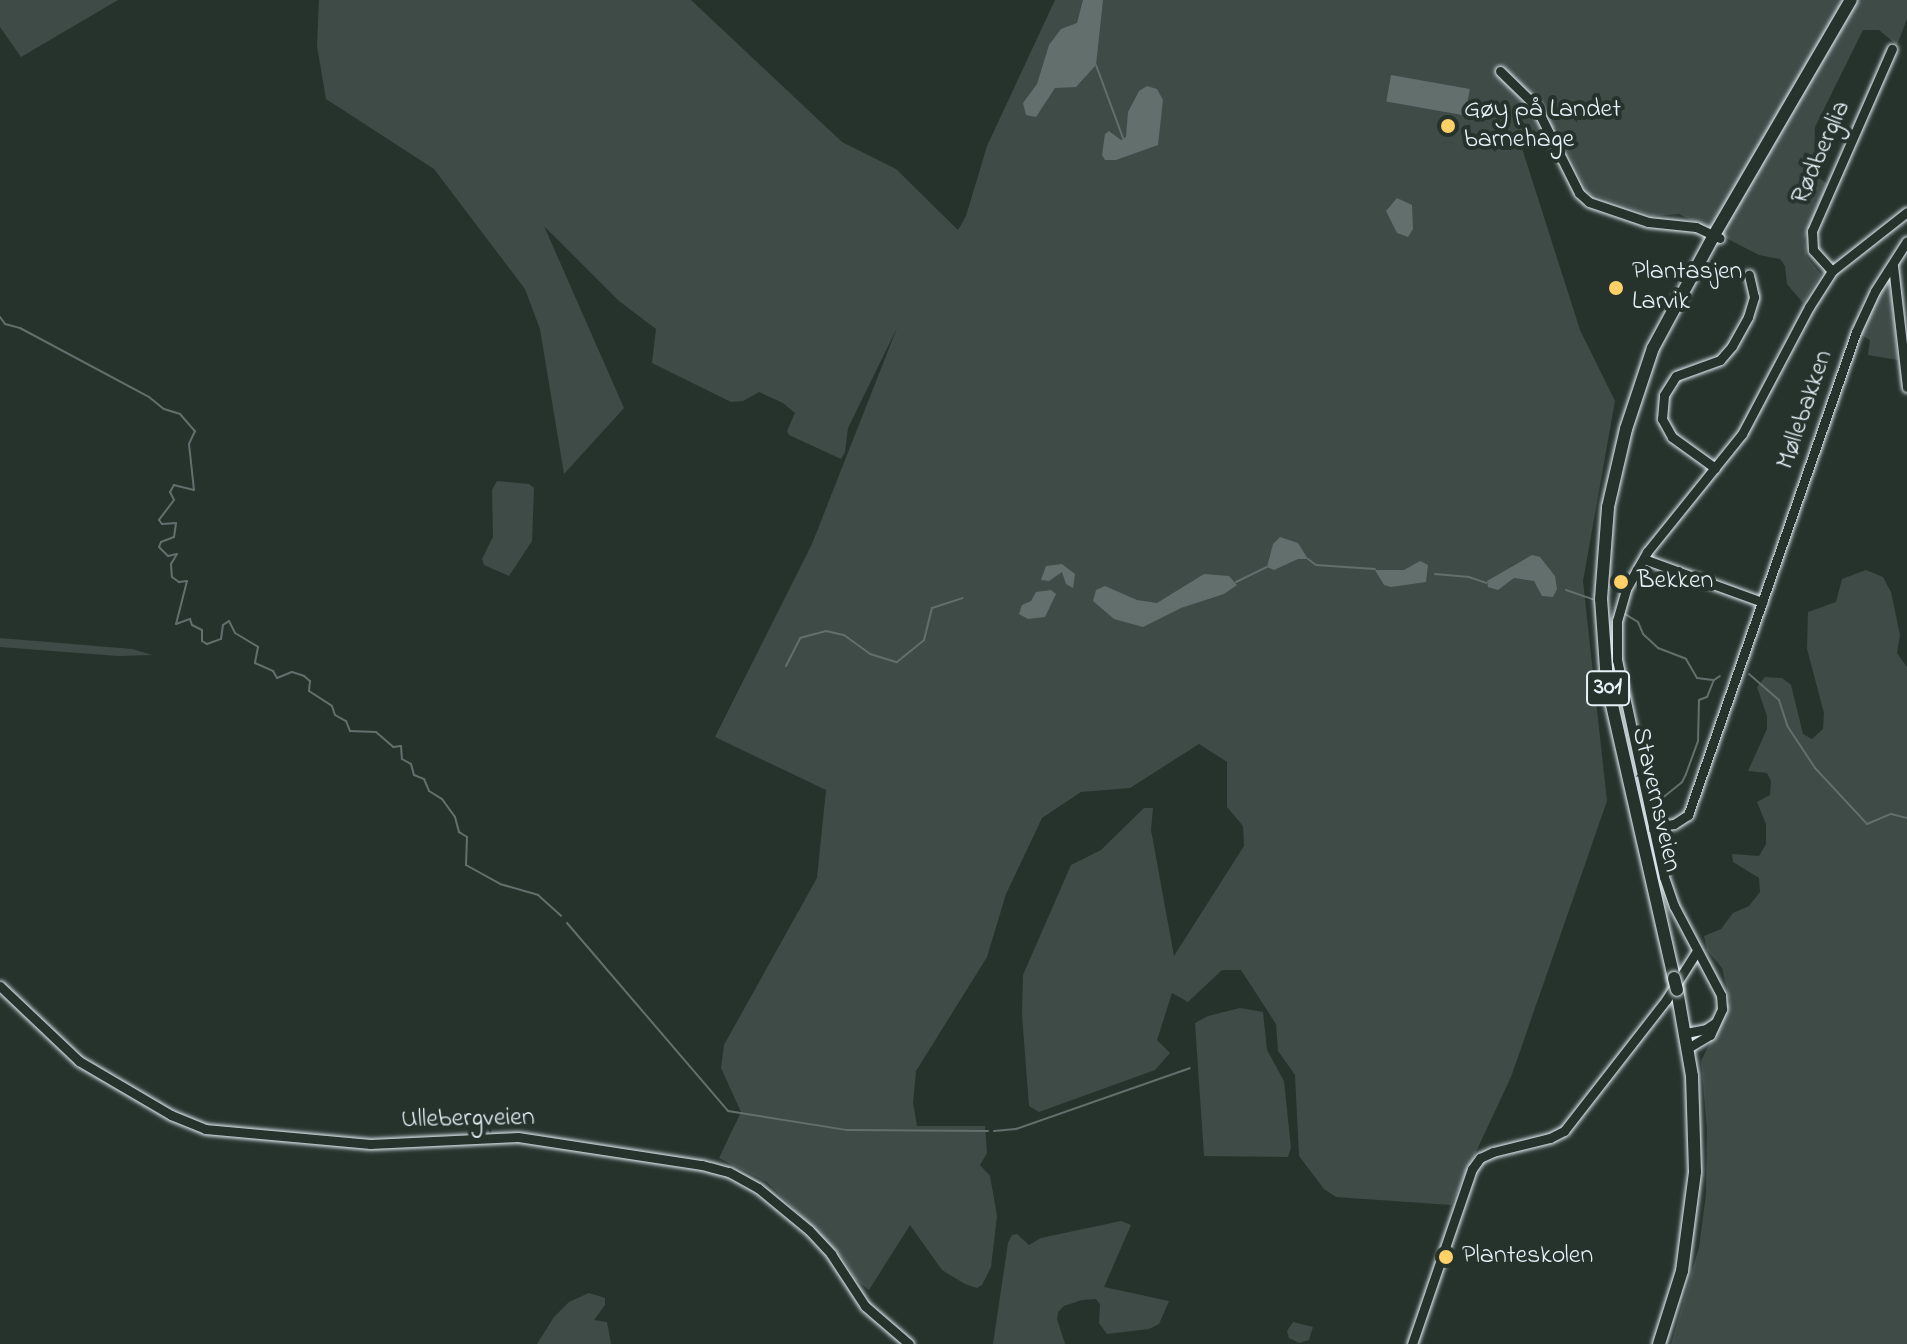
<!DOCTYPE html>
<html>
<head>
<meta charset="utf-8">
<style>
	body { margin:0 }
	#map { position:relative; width:1907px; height:1344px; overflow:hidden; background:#26332d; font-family:"Indie Flower",sans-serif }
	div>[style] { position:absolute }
	.green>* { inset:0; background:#3e4b47 }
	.water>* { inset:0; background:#636f6d; transform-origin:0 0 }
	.stream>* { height:2px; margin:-1px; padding:0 1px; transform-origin:1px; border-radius:1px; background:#636f6d }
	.roads { filter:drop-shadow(0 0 2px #e8f1f8) drop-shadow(0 0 2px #e8f1f8) }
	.minor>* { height:9px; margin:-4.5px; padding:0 4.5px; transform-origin:4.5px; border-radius:4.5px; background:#26332d }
	.major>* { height:12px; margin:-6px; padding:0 6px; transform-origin:6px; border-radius:6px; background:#26332d }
	.bridges { filter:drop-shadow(0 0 2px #e8f1f8) drop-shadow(0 0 2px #e8f1f8) }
	.major-bridge>* { height:12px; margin:-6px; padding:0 6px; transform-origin:6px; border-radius:6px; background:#26332d }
	.dots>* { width:22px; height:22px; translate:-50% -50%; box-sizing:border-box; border:4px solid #26332d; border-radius:50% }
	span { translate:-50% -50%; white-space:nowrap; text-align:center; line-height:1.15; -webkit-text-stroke:8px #26332d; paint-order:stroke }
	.shield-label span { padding:2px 6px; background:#26332d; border:2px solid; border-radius:6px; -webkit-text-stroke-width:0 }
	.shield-label { font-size:24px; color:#e8f1f8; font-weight:700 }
	.poi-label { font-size:26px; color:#e8f1f8 }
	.left { translate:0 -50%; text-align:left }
	.street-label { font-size:26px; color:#e8f1f8 }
</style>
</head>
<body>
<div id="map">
	<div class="green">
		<div style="clip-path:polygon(0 0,118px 0,21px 57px,0 27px)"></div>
		<div style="clip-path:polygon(319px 0,691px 0,842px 142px,896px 169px,958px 230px,966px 216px,987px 146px,1055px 0,1907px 0,1907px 19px,1897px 45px,1879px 30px,1863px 30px,1815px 127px,1814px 174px,1827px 184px,1804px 240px,1807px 257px,1821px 274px,1803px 303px,1787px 284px,1785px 266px,1780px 259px,1759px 255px,1679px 214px,1653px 216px,1588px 193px,1556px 127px,1521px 145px,1580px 330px,1615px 401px,1583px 581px,1607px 801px,1511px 1077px,1451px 1205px,1336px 1197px,1324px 1189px,1299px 1156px,1295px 1075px,1278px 1051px,1276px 1024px,1241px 970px,1222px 970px,1188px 1002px,1172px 993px,1157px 1040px,1170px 1053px,1155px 1070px,1039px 1112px,1029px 1106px,1022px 1015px,1023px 975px,1071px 865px,1101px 850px,1144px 808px,1153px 808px,1151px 830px,1174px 956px,1244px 846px,1243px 826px,1227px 807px,1227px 762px,1199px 744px,1130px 788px,1081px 792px,1042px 818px,1006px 894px,987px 957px,916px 1071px,913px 1103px,917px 1126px,985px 1126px,987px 1153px,980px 1165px,990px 1176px,997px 1216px,991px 1267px,982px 1285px,977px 1288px,965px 1284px,942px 1270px,910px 1225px,869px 1290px,856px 1280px,844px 1259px,767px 1182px,719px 1158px,741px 1112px,721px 1068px,724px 1045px,817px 878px,826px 790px,715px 737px,812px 544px,897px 328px,848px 428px,845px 452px,841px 459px,789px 435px,787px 431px,795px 413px,783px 403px,759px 392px,743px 401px,731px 402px,652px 363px,656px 329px,619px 301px,544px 226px,624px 408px,564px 474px,540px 329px,525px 289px,434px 169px,326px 99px,317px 46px)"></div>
		<div style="clip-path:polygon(1887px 280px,1890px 285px,1898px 360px,1868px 355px,1870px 340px,1861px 335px,1876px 295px)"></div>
		<div style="clip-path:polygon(497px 481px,529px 484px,534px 488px,532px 541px,509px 576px,484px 565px,482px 559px,493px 537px,492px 490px)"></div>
		<div style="clip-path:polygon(1866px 570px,1883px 577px,1891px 592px,1900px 635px,1897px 653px,1907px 667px,1907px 1344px,1671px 1344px,1699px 1247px,1706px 1194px,1707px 1130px,1701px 1061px,1730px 1002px,1722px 968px,1707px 950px,1704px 936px,1721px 929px,1733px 913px,1749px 906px,1760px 892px,1759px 878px,1733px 862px,1732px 854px,1759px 856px,1766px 844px,1766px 824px,1757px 802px,1770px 795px,1771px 781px,1767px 773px,1748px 771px,1767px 729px,1767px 716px,1757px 687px,1765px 677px,1782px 678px,1791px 685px,1803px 734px,1812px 739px,1823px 729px,1824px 713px,1807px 649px,1808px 612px,1836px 602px,1842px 579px)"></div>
		<div style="clip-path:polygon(0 638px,132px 649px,152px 655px,118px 656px,0 647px)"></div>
		<div style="clip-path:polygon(1240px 1008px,1263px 1012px,1267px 1050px,1284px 1081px,1291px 1148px,1288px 1157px,1204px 1156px,1195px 1023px,1208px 1016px)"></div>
		<div style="clip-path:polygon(1121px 1221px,1131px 1225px,1104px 1287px,1169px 1301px,1159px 1324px,1149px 1329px,1107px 1334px,1099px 1323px,1100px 1304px,1096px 1299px,1082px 1300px,1064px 1306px,1058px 1312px,1057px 1319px,1065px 1344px,993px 1344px,1008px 1243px,1012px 1235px,1017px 1234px,1029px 1245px,1041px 1238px)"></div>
		<div style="clip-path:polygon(589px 1293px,605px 1298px,605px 1305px,594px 1320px,607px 1322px,611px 1344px,537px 1344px,554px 1317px,569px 1302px)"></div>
		<div style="clip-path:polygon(1293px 1322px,1313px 1327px,1309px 1340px,1299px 1343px,1289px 1338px,1287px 1331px)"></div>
	</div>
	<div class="water">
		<div style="clip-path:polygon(1083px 0,1103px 0,1096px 65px,1076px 87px,1055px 88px,1036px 117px,1026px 115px,1023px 103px,1037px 84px,1049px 45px,1061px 29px,1077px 23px)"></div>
		<div style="left:1391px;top:75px;width:80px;height:27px;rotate:10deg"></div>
		<div style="clip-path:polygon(1147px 86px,1157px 89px,1163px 100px,1158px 145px,1116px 160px,1105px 160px,1102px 155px,1105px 134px,1109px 131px,1121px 140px,1126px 137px,1128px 112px,1139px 91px)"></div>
		<div style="clip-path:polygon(1397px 198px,1412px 205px,1413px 229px,1408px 237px,1397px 233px,1386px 211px)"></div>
		<div style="clip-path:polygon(1280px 537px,1298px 543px,1308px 559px,1298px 559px,1274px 570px,1267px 567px,1273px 544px)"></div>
		<div style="clip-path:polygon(1532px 555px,1540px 557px,1555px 576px,1557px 589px,1553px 597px,1542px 596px,1534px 581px,1514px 578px,1498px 590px,1488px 587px,1487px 581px)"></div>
		<div style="clip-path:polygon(1420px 561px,1428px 565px,1426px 582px,1391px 587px,1384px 585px,1375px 570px,1404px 570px)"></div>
		<div style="clip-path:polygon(1062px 564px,1075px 574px,1073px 588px,1066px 584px,1062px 572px,1049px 581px,1041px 580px,1046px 566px)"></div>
		<div style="clip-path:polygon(1204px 574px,1229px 576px,1237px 585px,1224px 594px,1181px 608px,1143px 627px,1114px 619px,1093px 601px,1096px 590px,1105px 586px,1137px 600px,1157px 603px)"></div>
		<div style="clip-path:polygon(1051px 590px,1056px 594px,1045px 617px,1028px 619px,1019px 614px,1022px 605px,1031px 601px,1036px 592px)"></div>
	</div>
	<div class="stream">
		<div style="left:1096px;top:65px;width:78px;rotate:69.7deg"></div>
		<div style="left:0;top:317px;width:9px;rotate:54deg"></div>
		<div style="left:5px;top:324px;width:16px;rotate:15deg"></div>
		<div style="left:20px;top:328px;width:146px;rotate:28.1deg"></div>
		<div style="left:149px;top:397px;width:19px;rotate:39deg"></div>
		<div style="left:164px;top:409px;width:17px;rotate:17deg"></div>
		<div style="left:180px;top:414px;width:23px;rotate:49deg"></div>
		<div style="left:195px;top:431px;width:14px;rotate:115deg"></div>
		<div style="left:189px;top:444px;width:46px;rotate:83.8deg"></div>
		<div style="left:194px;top:490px;width:21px;rotate:-166deg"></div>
		<div style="left:174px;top:485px;width:8px;rotate:120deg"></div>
		<div style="left:170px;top:492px;width:9px;rotate:63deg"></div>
		<div style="left:174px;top:500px;width:25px;rotate:127deg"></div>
		<div style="left:159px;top:520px;width:5px;rotate:53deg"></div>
		<div style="left:162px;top:524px;width:14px;rotate:-4deg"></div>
		<div style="left:176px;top:523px;width:14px;rotate:98deg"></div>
		<div style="left:174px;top:537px;width:14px;rotate:159deg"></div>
		<div style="left:161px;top:542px;width:5px;rotate:112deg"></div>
		<div style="left:159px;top:547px;width:13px;rotate:45deg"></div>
		<div style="left:168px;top:556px;width:9px;rotate:-13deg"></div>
		<div style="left:177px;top:554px;width:12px;rotate:121deg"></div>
		<div style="left:171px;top:564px;width:13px;rotate:86deg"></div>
		<div style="left:172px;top:577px;width:9px;rotate:36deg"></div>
		<div style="left:179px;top:582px;width:8px;rotate:-7deg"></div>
		<div style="left:187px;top:581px;width:44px;rotate:104.3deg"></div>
		<div style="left:176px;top:624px;width:15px;rotate:-20deg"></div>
		<div style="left:190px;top:619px;width:6px;rotate:72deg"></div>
		<div style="left:192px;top:625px;width:11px;rotate:27deg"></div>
		<div style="left:202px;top:630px;width:11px;rotate:90deg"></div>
		<div style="left:202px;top:641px;width:6px;rotate:31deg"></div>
		<div style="left:207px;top:644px;width:15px;rotate:-20deg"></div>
		<div style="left:221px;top:639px;width:14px;rotate:-82deg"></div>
		<div style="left:223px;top:625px;width:7px;rotate:-34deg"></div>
		<div style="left:229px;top:621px;width:13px;rotate:63deg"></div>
		<div style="left:235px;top:633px;width:27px;rotate:31deg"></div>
		<div style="left:258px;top:647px;width:16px;rotate:101deg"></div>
		<div style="left:255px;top:663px;width:20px;rotate:24deg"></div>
		<div style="left:273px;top:671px;width:8px;rotate:60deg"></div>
		<div style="left:277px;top:678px;width:16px;rotate:-22deg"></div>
		<div style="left:292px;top:672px;width:13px;rotate:18deg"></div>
		<div style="left:304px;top:676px;width:8px;rotate:40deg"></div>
		<div style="left:310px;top:681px;width:10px;rotate:96deg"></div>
		<div style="left:309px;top:691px;width:27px;rotate:33deg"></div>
		<div style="left:332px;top:706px;width:9px;rotate:72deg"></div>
		<div style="left:335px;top:715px;width:13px;rotate:29deg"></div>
		<div style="left:346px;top:721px;width:11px;rotate:68deg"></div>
		<div style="left:350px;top:731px;width:26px;rotate:2deg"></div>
		<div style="left:376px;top:732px;width:23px;rotate:41deg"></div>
		<div style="left:393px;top:747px;width:8px;rotate:-7deg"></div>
		<div style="left:401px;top:746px;width:13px;rotate:86deg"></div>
		<div style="left:402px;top:759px;width:10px;rotate:29deg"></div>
		<div style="left:411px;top:764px;width:11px;rotate:75deg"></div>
		<div style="left:414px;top:775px;width:11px;rotate:22deg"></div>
		<div style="left:424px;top:779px;width:13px;rotate:67deg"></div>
		<div style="left:429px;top:791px;width:15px;rotate:32deg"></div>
		<div style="left:442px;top:799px;width:22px;rotate:54deg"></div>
		<div style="left:455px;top:817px;width:16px;rotate:75deg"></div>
		<div style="left:459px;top:832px;width:9px;rotate:32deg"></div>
		<div style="left:467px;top:837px;width:28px;rotate:92deg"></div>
		<div style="left:466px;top:865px;width:39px;rotate:29deg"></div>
		<div style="left:500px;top:884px;width:40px;rotate:16deg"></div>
		<div style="left:538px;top:895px;width:31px;rotate:42deg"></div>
		<div style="left:1308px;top:559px;width:10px;rotate:37deg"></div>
		<div style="left:1316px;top:565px;width:59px;rotate:3.9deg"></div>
		<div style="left:1435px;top:574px;width:34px;rotate:5deg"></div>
		<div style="left:1469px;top:577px;width:18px;rotate:19deg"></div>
		<div style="left:1236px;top:582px;width:34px;rotate:-26deg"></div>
		<div style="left:1566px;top:590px;width:28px;rotate:19deg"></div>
		<div style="left:1625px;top:614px;width:15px;rotate:32deg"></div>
		<div style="left:1638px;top:622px;width:13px;rotate:67deg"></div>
		<div style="left:1643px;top:634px;width:21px;rotate:43deg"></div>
		<div style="left:1658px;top:648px;width:30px;rotate:21deg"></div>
		<div style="left:1686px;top:659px;width:22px;rotate:60deg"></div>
		<div style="left:1697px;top:678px;width:16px;rotate:7deg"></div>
		<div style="left:786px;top:666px;width:31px;rotate:-63deg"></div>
		<div style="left:800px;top:638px;width:27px;rotate:-15deg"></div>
		<div style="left:826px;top:631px;width:18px;rotate:13deg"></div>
		<div style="left:844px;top:635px;width:32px;rotate:36deg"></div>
		<div style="left:870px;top:654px;width:28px;rotate:17deg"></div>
		<div style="left:897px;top:662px;width:35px;rotate:-39deg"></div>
		<div style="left:924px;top:640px;width:33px;rotate:-76deg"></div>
		<div style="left:932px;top:608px;width:32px;rotate:-18deg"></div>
		<div style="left:1749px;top:674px;width:40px;rotate:41deg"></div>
		<div style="left:1779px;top:700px;width:28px;rotate:72deg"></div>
		<div style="left:1788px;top:727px;width:49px;rotate:56.6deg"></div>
		<div style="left:1815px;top:768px;width:76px;rotate:47.1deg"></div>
		<div style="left:1867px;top:824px;width:26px;rotate:-23deg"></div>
		<div style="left:1891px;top:814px;width:16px;rotate:14deg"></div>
		<div style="left:1655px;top:804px;width:35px;rotate:-39deg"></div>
		<div style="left:1682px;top:782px;width:9px;rotate:-63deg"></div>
		<div style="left:1686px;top:774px;width:35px;rotate:-70deg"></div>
		<div style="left:1698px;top:741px;width:41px;rotate:-88.6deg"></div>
		<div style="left:1699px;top:700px;width:9px;rotate:-21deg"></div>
		<div style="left:1707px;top:697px;width:18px;rotate:-68deg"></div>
		<div style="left:1714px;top:680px;width:7px;rotate:-34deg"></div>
		<div style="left:567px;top:923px;width:248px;rotate:49.4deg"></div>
		<div style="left:728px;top:1111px;width:121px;rotate:9.1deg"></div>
		<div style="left:847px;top:1130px;width:141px;rotate:0.4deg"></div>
		<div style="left:994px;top:1131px;width:22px;rotate:-5deg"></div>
		<div style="left:1016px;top:1129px;width:184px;rotate:-19.3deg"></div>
	</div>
	<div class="roads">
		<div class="minor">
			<div style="left:1500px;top:71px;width:49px;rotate:44.2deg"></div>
			<div style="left:1535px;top:105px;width:98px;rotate:63.4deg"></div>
			<div style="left:1579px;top:193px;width:13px;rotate:42deg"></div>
			<div style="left:1589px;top:202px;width:62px;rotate:18.7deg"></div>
			<div style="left:1648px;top:222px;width:48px;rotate:5.9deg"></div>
			<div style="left:1696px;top:227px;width:26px;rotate:25deg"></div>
			<div style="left:1893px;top:266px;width:122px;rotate:83.4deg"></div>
			<div style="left:1832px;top:271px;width:28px;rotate:-132deg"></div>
			<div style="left:1813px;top:250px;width:19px;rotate:-93deg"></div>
			<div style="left:1812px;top:231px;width:199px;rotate:-66.3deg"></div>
			<div style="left:1715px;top:468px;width:53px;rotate:-144.2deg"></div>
			<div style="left:1672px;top:437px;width:21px;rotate:-119deg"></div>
			<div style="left:1662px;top:419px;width:24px;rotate:-85deg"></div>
			<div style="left:1664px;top:395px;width:22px;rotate:-58deg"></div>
			<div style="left:1676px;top:376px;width:47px;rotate:-20deg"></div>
			<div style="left:1720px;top:360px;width:18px;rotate:-49deg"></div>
			<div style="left:1732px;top:346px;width:33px;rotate:-61deg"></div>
			<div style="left:1748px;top:317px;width:21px;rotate:-73deg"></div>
			<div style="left:1754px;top:297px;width:23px;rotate:-103deg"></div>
			<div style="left:1644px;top:559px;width:126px;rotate:20deg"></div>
			<div style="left:1653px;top:827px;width:21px;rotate:-8deg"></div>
			<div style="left:1674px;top:824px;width:17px;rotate:-33deg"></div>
			<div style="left:1688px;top:815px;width:511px;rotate:-70.82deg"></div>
			<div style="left:1856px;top:332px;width:45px;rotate:-65.1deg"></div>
			<div style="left:1875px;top:291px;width:59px;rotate:-57.4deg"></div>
			<div style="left:0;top:986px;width:109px;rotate:43.5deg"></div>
			<div style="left:79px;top:1061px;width:107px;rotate:30.4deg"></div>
			<div style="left:171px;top:1115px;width:37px;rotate:22deg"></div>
			<div style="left:205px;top:1129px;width:166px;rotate:5.2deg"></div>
			<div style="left:370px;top:1144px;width:148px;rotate:-2.7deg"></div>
			<div style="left:518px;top:1137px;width:186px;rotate:8.7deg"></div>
			<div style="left:702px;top:1165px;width:28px;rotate:15deg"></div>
			<div style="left:729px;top:1172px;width:33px;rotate:29deg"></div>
			<div style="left:758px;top:1188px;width:66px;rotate:39.5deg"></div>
			<div style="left:809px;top:1230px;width:33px;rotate:47deg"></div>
			<div style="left:831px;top:1254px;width:62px;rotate:56.8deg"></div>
			<div style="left:865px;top:1306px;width:58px;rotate:40.8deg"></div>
			<div style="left:1686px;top:1033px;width:20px;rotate:-11deg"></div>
			<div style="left:1706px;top:1029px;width:11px;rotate:-34deg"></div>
			<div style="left:1688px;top:1048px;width:26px;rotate:-31deg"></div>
			<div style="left:1710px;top:1035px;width:29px;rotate:-65deg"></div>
			<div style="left:1722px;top:1009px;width:14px;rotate:-94deg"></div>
			<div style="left:1721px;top:995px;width:101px;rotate:-117.8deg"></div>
			<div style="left:1674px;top:906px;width:31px;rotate:-109deg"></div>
			<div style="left:1664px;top:877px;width:222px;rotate:-102.2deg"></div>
			<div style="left:1617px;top:660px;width:39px;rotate:-90deg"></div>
			<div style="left:1617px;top:621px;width:33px;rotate:-74deg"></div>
			<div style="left:1626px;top:589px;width:43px;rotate:-60.4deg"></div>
			<div style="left:1647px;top:552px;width:151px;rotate:-51.2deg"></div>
			<div style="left:1742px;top:434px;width:144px;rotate:-62.2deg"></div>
			<div style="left:1809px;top:307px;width:43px;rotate:-57.4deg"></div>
			<div style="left:1832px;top:271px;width:95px;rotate:-38.2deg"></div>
			<div style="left:1412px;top:1344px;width:185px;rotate:-71.1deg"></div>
			<div style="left:1472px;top:1169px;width:14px;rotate:-54deg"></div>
			<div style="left:1480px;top:1158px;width:14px;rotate:-25deg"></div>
			<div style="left:1493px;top:1152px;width:59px;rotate:-13.8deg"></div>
			<div style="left:1550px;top:1138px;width:16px;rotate:-27deg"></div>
			<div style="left:1564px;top:1131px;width:166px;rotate:-52.1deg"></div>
			<div style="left:1666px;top:1000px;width:58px;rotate:-57.7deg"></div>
		</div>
		<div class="major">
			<div style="left:1674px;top:978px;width:303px;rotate:-102.8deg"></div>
			<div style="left:1607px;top:682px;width:83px;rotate:-94.1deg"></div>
			<div style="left:1601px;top:599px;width:92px;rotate:-85.6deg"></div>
			<div style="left:1608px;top:507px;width:80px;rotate:-77deg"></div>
			<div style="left:1626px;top:429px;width:85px;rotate:-71.6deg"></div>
			<div style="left:1653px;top:348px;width:128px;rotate:-61.6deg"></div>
			<div style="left:1714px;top:235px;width:272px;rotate:-59.8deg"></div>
			<div style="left:1659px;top:1344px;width:77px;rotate:-72.5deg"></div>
			<div style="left:1682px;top:1271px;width:100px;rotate:-82.5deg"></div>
			<div style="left:1695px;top:1172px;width:96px;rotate:-91.8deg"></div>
			<div style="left:1692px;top:1076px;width:87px;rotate:-99.9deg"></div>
		</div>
	</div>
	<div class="bridges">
		<div class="major-bridge">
			<div style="left:1674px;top:978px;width:12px;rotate:76deg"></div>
		</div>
	</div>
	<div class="dots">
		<div style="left:1448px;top:126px;background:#ffd166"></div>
		<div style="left:1616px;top:288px;background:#ffd166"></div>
		<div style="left:1621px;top:582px;background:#ffd166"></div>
		<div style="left:1446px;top:1257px;background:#ffd166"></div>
	</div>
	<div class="shield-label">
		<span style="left:1608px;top:688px">301</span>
	</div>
	<div class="poi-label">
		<span class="left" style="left:1464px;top:126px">Gøy på Landet<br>barnehage</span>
		<span class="left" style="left:1632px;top:288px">Plantasjen<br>Larvik</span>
		<span class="left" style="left:1637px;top:582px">Bekken</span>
		<span class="left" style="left:1462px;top:1257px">Planteskolen</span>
	</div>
	<div class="street-label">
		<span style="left:1822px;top:153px;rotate:-66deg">Rødberglia</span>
		<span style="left:1806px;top:410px;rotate:-71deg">Møllebakken</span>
		<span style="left:1655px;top:800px;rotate:77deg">Stavernsveien</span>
		<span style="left:468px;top:1120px;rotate:-1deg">Ullebergveien</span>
	</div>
</div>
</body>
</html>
